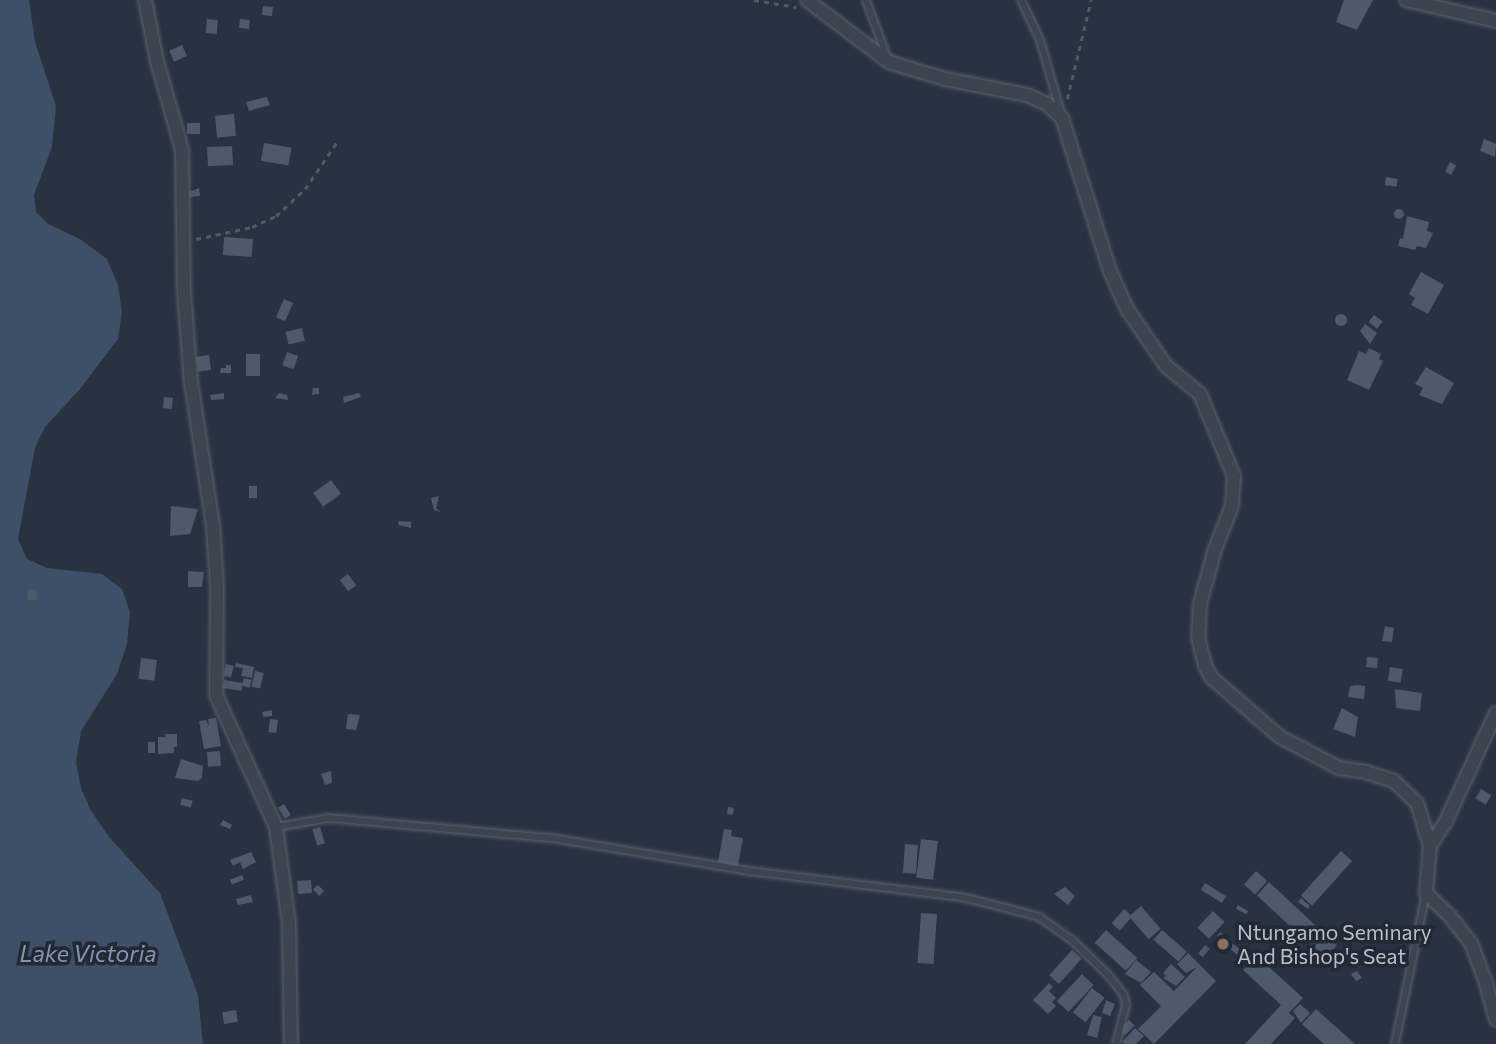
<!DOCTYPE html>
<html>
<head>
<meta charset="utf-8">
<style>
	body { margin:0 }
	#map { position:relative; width:1496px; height:1044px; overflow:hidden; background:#283240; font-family:Commissioner,sans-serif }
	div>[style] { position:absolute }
	.water>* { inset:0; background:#3f4f68 }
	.building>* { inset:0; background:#4e5969; transform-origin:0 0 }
	.round { border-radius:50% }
	.path>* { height:2.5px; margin-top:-1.25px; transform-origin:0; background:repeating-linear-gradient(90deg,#4a5d60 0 5px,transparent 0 10px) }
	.roads { filter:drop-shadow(0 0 2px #5a626d) drop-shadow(0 0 2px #5a626d) }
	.service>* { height:6px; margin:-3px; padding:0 3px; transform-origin:3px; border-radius:3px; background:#3c4450 }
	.minor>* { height:12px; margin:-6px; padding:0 6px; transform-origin:6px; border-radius:6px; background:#3c4450 }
	.dots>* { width:19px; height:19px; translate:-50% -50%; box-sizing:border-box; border:4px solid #212935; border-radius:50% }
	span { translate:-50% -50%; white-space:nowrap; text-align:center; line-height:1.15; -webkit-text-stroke:7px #212935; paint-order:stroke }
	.poi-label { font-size:21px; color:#b9bfca }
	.left { translate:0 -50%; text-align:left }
	.water-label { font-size:23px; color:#8395b0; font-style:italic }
</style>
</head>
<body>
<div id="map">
	<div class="water">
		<div style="clip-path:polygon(0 0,29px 0,35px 42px,56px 106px,52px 147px,34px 195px,36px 212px,48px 224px,80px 239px,107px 259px,118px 285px,122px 312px,118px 339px,80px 389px,45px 427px,35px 448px,18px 539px,27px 559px,47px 568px,102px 574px,122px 589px,130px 612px,127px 644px,117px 674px,81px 731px,76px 763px,81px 788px,90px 809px,109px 837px,160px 893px,198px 995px,203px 1044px,0 1044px)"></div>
	</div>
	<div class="building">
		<div style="clip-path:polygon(1344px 0,1373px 0,1357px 30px,1336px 22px)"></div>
		<div style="left:263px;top:6px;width:10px;height:9px;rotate:6deg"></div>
		<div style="left:207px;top:19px;width:11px;height:14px;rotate:5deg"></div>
		<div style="left:240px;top:19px;width:10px;height:9px;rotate:6deg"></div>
		<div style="left:182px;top:45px;width:12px;height:14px;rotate:66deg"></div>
		<div style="clip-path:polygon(267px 97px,270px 105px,249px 111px,246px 102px)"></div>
		<div style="left:234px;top:114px;width:22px;height:19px;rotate:85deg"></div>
		<div style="left:187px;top:123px;width:13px;height:11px"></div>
		<div style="clip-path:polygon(1484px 139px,1496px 144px,1495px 157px,1480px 151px)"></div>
		<div style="left:264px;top:143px;width:28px;height:18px;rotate:10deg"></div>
		<div style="left:232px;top:146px;width:19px;height:25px;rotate:87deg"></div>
		<div style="left:1450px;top:162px;width:7px;height:11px;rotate:27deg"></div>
		<div style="left:1386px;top:177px;width:12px;height:8px;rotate:9deg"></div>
		<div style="clip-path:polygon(199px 188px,200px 196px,190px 197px,189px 192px)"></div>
		<div class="round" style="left:1394px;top:209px;width:10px;height:10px"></div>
		<div style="clip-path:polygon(1407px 216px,1429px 222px,1427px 231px,1433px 233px,1426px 248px,1417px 246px,1415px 250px,1398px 246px,1400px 238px,1403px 239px)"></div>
		<div style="left:224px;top:237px;width:29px;height:18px;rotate:4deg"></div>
		<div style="clip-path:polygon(1421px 272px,1444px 285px,1428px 314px,1411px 305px,1415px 298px,1409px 294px)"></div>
		<div style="left:284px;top:299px;width:10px;height:20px;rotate:24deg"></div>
		<div class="round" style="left:1335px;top:314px;width:12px;height:12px"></div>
		<div style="left:1374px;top:315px;width:11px;height:9px;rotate:38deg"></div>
		<div style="clip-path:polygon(1365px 324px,1377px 333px,1370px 344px,1360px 331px)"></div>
		<div style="left:302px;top:328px;width:13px;height:17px;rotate:77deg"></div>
		<div style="clip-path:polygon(1369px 348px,1381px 354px,1379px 359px,1383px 361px,1369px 390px,1347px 380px,1359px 351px,1366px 354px)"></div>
		<div style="left:287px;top:352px;width:12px;height:14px;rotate:20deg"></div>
		<div style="left:246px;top:354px;width:14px;height:22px"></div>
		<div style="left:209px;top:355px;width:15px;height:13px;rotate:82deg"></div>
		<div style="clip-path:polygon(226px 365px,231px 365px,231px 373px,220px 373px,221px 368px,226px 368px)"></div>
		<div style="clip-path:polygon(1426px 367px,1454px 383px,1442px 404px,1419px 395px,1423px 388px,1415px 384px)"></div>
		<div style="clip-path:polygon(313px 388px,319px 388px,319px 394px,312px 395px)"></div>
		<div style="clip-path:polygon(224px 393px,224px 399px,211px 400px,210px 395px)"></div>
		<div style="clip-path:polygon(279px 393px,287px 395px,288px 400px,275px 398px)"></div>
		<div style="clip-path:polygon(359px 393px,361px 397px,344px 403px,343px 397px)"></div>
		<div style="left:164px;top:397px;width:9px;height:11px;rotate:6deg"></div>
		<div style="left:331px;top:480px;width:17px;height:22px;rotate:54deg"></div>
		<div style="left:249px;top:486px;width:8px;height:12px"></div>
		<div style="clip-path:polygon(439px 496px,436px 508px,441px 512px,434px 510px,431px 498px)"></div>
		<div style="clip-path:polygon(171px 506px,198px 509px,190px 534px,170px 536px)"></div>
		<div style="clip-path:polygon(399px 521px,411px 522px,411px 528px,398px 525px)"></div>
		<div style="clip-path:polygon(188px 571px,204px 572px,202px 587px,188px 587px)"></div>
		<div style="left:348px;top:574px;width:14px;height:10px;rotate:54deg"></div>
		<div style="clip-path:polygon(28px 589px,37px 590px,38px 600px,27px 600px)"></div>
		<div style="clip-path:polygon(1385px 626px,1394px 628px,1392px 642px,1382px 641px)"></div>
		<div style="left:1367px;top:657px;width:11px;height:10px;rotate:5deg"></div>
		<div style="left:141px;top:658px;width:16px;height:21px;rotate:7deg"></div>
		<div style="clip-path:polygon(236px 663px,254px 667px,252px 678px,241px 676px,243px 668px,235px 667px)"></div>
		<div style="left:226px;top:664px;width:8px;height:12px;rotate:14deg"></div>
		<div style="left:1390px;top:667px;width:13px;height:14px;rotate:9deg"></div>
		<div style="left:255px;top:671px;width:9px;height:16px;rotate:13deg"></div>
		<div style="left:244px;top:678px;width:8px;height:8px;rotate:14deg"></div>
		<div style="left:224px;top:680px;width:19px;height:8px;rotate:9deg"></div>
		<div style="clip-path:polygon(1357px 685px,1365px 686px,1364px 699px,1348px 697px,1350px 686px)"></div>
		<div style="clip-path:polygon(1395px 689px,1422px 693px,1420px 711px,1396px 708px)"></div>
		<div style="clip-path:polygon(1342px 708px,1358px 717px,1355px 737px,1333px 729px)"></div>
		<div style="clip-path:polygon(272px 710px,272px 716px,263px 717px,262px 712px)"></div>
		<div style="clip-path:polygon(348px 714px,360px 715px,356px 730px,346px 729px)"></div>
		<div style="clip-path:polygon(216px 718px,221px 746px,204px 749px,199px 721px,206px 720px,209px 726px,208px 719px)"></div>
		<div style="left:270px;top:719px;width:8px;height:13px;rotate:7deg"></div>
		<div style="clip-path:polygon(165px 734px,177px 734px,177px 747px,174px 747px,174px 753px,158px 754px,158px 737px,166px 737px)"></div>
		<div style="left:148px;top:742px;width:7px;height:11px"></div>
		<div style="left:220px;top:751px;width:15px;height:13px;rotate:86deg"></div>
		<div style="clip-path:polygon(181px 759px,203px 766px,202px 778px,198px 781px,175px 778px)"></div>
		<div style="clip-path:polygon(331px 771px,332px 783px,325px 785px,321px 774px)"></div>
		<div style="left:1481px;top:789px;width:12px;height:11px;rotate:31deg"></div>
		<div style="left:182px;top:798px;width:11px;height:7px;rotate:15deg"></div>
		<div style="left:284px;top:804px;width:13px;height:7px;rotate:58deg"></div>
		<div style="left:728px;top:807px;width:6px;height:7px;rotate:9deg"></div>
		<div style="clip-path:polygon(223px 820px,232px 825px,230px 829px,220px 825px)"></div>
		<div style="left:320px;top:827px;width:17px;height:8px;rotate:73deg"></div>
		<div style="clip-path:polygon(724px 829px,732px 830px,731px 836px,743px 838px,738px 866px,718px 862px)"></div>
		<div style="left:921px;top:839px;width:17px;height:39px;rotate:7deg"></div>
		<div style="left:905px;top:844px;width:13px;height:29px;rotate:4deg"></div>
		<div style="left:1341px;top:851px;width:15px;height:60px;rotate:42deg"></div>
		<div style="clip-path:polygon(251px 852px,256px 862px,243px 869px,240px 862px,233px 866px,230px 860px)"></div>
		<div style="left:1256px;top:871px;width:15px;height:18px;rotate:42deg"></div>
		<div style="left:242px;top:875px;width:5px;height:13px;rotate:68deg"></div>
		<div style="left:311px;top:880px;width:13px;height:14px;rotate:86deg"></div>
		<div style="left:1269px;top:882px;width:93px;height:18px;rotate:43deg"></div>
		<div style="left:1205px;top:883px;width:25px;height:8px;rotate:32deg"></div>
		<div style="clip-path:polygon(318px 885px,324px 891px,319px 896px,313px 889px)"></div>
		<div style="clip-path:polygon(1065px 887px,1075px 896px,1068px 905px,1054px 894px)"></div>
		<div style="clip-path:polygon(251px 895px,253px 902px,238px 905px,236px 899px)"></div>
		<div style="clip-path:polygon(1301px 898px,1310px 906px,1308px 909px,1298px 902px)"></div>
		<div style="left:1238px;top:905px;width:12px;height:4px;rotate:31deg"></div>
		<div style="left:1141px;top:906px;width:30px;height:16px;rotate:49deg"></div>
		<div style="left:1124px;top:909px;width:11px;height:19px;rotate:41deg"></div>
		<div style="left:1213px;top:911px;width:16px;height:23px;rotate:43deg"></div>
		<div style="left:921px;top:913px;width:16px;height:50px;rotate:4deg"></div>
		<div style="left:1106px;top:930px;width:42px;height:17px;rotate:42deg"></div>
		<div style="left:1162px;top:930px;width:33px;height:13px;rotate:41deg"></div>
		<div style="clip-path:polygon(1220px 932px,1226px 937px,1221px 943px,1215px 939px)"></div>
		<div style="left:1231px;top:942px;width:14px;height:6px;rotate:39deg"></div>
		<div style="left:1205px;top:945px;width:6px;height:11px;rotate:39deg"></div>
		<div style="left:1072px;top:950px;width:13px;height:34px;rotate:42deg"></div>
		<div style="clip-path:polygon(1188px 953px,1216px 981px,1154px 1044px,1138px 1029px,1161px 1006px,1140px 985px,1154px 972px,1174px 991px,1197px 967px,1186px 973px,1177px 964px)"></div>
		<div style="clip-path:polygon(1257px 956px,1303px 998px,1289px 1013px,1295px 1018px,1271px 1044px,1245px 1044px,1281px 1005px,1243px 970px)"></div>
		<div style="clip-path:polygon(1136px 960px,1151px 972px,1141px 983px,1125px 974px)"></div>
		<div style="clip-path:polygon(1171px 964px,1185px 977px,1176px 986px,1163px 978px,1166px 976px,1163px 973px)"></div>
		<div style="clip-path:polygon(1357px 971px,1362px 978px,1356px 981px,1351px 974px)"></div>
		<div style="left:1082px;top:974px;width:16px;height:37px;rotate:43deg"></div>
		<div style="clip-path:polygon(1049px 983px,1053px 987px,1049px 991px,1056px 998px,1052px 1002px,1056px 1006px,1048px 1014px,1033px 1000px)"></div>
		<div style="left:1092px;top:988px;width:16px;height:31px;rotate:38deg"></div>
		<div style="clip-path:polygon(1106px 1000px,1115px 1004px,1110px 1016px,1102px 1013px)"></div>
		<div style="clip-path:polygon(1300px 1004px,1310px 1013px,1301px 1023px,1293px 1011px)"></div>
		<div style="clip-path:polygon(1316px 1009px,1355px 1044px,1324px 1044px,1302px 1024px)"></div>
		<div style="left:236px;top:1010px;width:12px;height:14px;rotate:81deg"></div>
		<div style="clip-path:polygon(1093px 1015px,1102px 1017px,1097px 1038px,1087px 1035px)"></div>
		<div style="left:1129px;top:1020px;width:8px;height:14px;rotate:45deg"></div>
		<div style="clip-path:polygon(1135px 1028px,1144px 1036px,1136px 1044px,1124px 1044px,1122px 1042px)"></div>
	</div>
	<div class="path">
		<div style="left:754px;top:0;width:43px;rotate:9.5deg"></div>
		<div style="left:1067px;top:99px;width:102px;rotate:-76.4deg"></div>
		<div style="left:196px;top:239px;width:57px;rotate:-12.1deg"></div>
		<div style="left:252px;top:227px;width:26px;rotate:-25deg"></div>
		<div style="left:276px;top:216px;width:40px;rotate:-43deg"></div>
		<div style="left:305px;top:189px;width:57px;rotate:-55.8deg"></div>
	</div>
	<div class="roads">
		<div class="service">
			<div style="left:866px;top:0;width:61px;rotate:69.8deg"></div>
			<div style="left:1021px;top:0;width:44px;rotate:64.6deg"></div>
			<div style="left:1040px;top:40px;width:76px;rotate:74deg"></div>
			<div style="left:276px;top:827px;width:54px;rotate:-9.6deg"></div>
			<div style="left:329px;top:818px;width:230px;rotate:5.2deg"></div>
			<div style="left:558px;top:839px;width:194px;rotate:9.5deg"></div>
			<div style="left:749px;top:871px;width:215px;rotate:7deg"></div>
			<div style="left:962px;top:897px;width:45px;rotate:14deg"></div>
			<div style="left:1006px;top:908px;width:34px;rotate:15deg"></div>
			<div style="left:1039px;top:917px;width:39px;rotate:35deg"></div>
			<div style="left:1071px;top:939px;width:53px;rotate:44.2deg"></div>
			<div style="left:1109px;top:976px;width:24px;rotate:52deg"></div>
			<div style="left:1124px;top:995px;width:10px;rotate:79deg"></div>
			<div style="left:1126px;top:1005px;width:40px;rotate:104.4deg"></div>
			<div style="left:1395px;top:1044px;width:154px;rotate:-78.4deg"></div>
		</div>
		<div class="minor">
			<div style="left:145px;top:0;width:62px;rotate:78.9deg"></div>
			<div style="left:157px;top:61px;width:92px;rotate:74.3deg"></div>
			<div style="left:182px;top:150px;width:142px;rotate:89.2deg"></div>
			<div style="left:184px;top:292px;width:90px;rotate:85.6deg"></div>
			<div style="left:191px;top:382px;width:145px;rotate:81.3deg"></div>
			<div style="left:213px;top:525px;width:62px;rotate:86.3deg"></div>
			<div style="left:217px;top:587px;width:108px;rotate:90.5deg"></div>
			<div style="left:216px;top:695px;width:145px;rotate:65.6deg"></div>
			<div style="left:276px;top:827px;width:97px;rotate:82.3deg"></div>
			<div style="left:289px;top:923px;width:121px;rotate:89.1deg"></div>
			<div style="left:807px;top:0;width:103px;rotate:37.1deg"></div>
			<div style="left:889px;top:62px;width:59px;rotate:16.9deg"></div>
			<div style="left:945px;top:79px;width:84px;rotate:11deg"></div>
			<div style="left:1027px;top:95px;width:22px;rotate:24deg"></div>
			<div style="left:1047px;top:104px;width:21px;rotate:43deg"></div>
			<div style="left:1062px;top:118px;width:160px;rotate:72.6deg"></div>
			<div style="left:1110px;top:271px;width:42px;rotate:65.9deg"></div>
			<div style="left:1127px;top:309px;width:69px;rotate:55.6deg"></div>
			<div style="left:1166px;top:366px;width:44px;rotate:39.5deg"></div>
			<div style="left:1200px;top:394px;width:89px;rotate:67.5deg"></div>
			<div style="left:1234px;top:476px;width:30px;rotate:94deg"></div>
			<div style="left:1232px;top:506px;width:46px;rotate:111.6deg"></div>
			<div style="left:1215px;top:549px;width:57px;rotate:105.3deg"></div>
			<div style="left:1200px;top:604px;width:33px;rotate:93deg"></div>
			<div style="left:1198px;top:637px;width:30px;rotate:76deg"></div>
			<div style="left:1205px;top:666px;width:14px;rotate:60deg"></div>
			<div style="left:1212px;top:678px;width:90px;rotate:40.9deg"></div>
			<div style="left:1280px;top:737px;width:67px;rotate:27.7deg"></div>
			<div style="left:1339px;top:768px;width:27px;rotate:8deg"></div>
			<div style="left:1366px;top:772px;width:29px;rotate:18deg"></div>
			<div style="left:1394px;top:781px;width:32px;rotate:44deg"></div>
			<div style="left:1417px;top:803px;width:45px;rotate:73.2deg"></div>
			<div style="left:1430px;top:846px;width:47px;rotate:94.9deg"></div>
			<div style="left:1426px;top:893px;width:32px;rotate:44deg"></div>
			<div style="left:1449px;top:915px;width:36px;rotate:52deg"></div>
			<div style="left:1471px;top:943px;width:43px;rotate:69.4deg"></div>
			<div style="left:1486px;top:983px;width:38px;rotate:75deg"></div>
			<div style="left:1406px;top:0;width:92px;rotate:13.1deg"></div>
			<div style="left:1430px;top:846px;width:30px;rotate:-57deg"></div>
			<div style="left:1446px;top:821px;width:119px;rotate:-65.2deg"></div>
		</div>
	</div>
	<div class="dots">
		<div style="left:1223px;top:944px;background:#8d6e63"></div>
	</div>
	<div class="poi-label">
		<span class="left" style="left:1237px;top:944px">Ntungamo Seminary<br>And Bishop's Seat</span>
	</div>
	<div class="water-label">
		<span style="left:88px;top:953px">Lake Victoria</span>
	</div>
</div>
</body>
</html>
